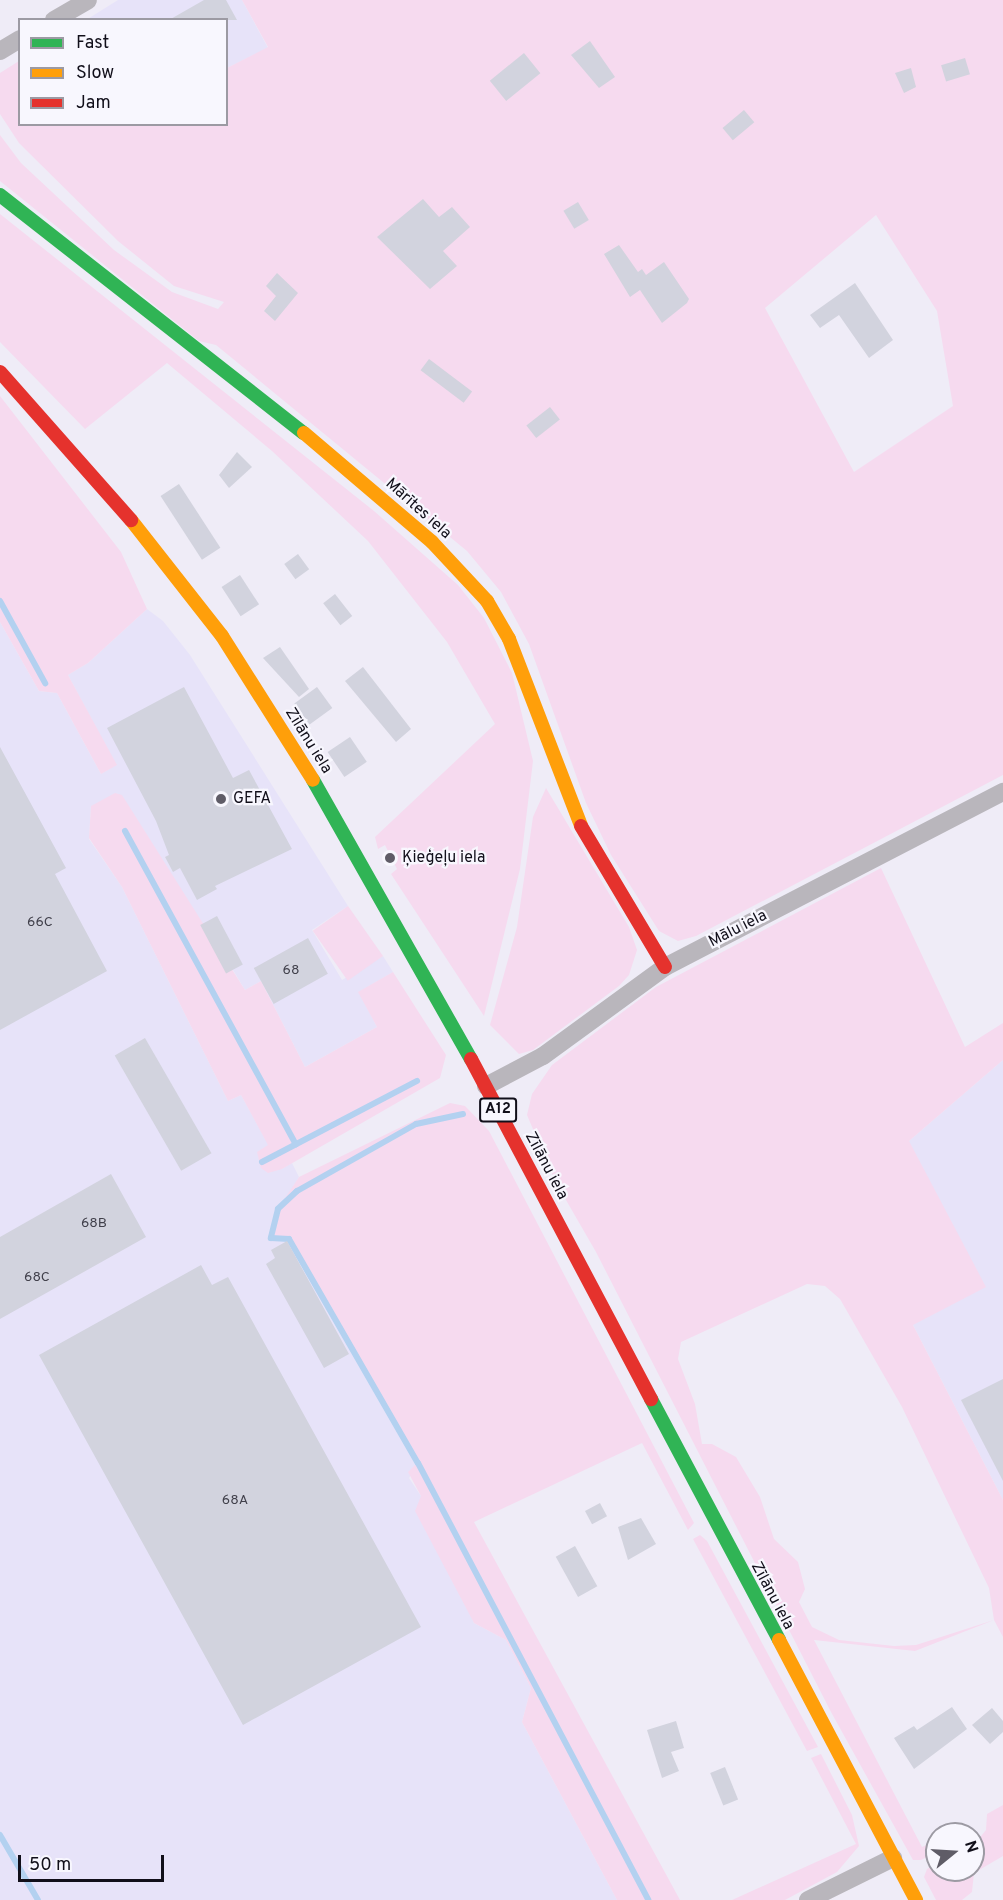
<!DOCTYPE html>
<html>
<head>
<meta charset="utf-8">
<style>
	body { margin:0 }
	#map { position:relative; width:1003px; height:1900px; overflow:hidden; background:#efecf7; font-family:Overpass,sans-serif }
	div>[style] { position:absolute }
	.built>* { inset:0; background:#e7e3f9 }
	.green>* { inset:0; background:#f6daef; transform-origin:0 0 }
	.stream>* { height:6px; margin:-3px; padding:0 3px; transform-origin:3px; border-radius:3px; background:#b3d1f0 }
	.building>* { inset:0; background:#d2d3de; transform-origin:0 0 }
	.street>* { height:18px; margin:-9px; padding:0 9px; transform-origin:9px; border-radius:9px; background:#b9b6bc }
	.fast>* { height:14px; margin:-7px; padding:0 7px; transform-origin:7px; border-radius:7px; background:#30b455 }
	.slow>* { height:14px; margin:-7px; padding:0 7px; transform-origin:7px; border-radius:7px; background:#ff9f0a }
	.jam>* { height:14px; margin:-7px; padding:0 7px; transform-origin:7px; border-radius:7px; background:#e5322d }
	.dots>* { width:16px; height:16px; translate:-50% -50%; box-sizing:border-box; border:3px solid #f8f7fe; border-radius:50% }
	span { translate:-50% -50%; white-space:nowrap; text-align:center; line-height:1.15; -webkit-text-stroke:4.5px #f8f7fe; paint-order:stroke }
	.number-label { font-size:14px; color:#41404b }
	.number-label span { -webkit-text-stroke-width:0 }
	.shield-label span { padding:2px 4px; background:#f8f7fe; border:2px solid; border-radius:4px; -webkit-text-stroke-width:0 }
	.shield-label { font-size:15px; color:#110f1a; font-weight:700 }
	.street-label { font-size:16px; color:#110f1a }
	.poi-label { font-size:16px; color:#110f1a }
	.left { translate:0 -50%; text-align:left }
	.legend { position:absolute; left:18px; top:18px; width:210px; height:108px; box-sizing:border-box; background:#f8f7fe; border:2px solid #9c9aa3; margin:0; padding:8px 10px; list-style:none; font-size:18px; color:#110f1a }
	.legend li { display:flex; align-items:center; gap:12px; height:30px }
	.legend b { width:30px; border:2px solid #9c9aa3 }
	.north { position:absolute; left:925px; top:1822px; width:60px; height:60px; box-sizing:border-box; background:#f8f7fe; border:2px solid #9c9aa3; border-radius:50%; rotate:72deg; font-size:16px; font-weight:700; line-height:24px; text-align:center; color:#110f1a }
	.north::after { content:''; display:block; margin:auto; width:21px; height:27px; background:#5f5c67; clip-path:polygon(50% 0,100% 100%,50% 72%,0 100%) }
	.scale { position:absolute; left:18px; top:1855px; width:146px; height:27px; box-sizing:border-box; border:3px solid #110f1a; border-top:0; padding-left:8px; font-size:18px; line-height:21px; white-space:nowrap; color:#110f1a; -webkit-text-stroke:4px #f8f7fe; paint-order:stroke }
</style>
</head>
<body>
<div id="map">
	<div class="built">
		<div style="clip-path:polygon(118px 0,242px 0,268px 48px,227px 68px,226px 20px,86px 20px)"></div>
		<div style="clip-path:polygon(147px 609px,163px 621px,190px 655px,348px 906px,312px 930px,342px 980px,383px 956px,393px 972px,359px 992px,377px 1027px,305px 1067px,261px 981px,245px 990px,233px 970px,91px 806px,89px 839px,122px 887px,228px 1101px,241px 1095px,282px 1169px,292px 1163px,299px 1177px,271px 1226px,289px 1239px,418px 1463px,409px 1478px,421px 1496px,474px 1623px,506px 1640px,531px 1688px,522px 1722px,617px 1900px,0 1900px,0 622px,39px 691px,57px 693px,101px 774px,116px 765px,68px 675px,88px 663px)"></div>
		<div style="clip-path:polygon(1003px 1060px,1003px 1500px,913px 1325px,909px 1141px)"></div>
	</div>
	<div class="green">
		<div style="clip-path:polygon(evenodd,242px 0,1003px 0,1003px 775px,696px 936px,678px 941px,659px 931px,611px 855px,586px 803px,529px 644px,501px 592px,467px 551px,216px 345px,199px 341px,0 181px,0 135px,21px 163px,114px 250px,172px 292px,218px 309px,224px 302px,174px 286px,118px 241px,19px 143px,0 114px,0 73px,19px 61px,20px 124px,226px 124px,227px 68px,268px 47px,242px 0,876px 215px,937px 311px,953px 406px,854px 472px,765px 308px,876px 215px)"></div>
		<div style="clip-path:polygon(0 214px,374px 511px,458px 585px,484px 618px,512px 673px,533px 761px,520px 869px,484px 1016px,391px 874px,397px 869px,385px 845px,378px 849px,375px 837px,495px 724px,447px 642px,368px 541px,272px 451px,167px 363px,85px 429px,0 342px)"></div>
		<div style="clip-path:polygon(0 396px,121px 552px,147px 609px,88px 663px,68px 675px,117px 765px,101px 774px,57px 693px,39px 691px,0 622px)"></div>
		<div style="clip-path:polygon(546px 788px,629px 927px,637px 950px,629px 975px,619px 986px,533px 1050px,519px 1054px,490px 1025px,517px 927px,533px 817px)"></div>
		<div style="clip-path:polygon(115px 793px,122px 795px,245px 990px,261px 981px,305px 1067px,377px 1027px,358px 992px,393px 972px,446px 1055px,440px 1078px,282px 1169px,268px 1173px,261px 1168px,257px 1152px,268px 1145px,241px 1095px,228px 1101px,122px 887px,89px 838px,91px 806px)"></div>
		<div style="clip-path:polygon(evenodd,881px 868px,965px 1047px,1003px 1023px,1003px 1060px,909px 1141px,986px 1287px,913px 1325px,1003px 1500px,1003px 1637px,994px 1620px,915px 1651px,814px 1640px,922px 1847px,937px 1840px,931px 1855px,921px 1860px,913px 1860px,831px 1712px,596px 1252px,555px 1181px,527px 1115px,532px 1094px,552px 1065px,656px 987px,881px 868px,807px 1284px,825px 1286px,840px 1299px,902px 1407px,989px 1588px,994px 1620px,916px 1645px,894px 1646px,839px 1640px,812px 1627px,799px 1602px,805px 1589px,798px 1562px,774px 1539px,760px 1497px,736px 1457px,712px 1444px,702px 1444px,695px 1404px,678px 1359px,681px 1342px,807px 1284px)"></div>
		<div style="left:348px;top:906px;width:61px;height:43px;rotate:55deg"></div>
		<div style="clip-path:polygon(450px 1103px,465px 1106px,489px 1131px,694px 1523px,688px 1530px,642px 1443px,474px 1522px,680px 1900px,617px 1900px,522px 1722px,531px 1688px,506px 1640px,474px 1623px,415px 1511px,421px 1496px,408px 1472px,417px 1463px,290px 1239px,271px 1238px,278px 1209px,299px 1177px)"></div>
		<div style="clip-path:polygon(700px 1535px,707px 1541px,818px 1747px,807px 1751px,693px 1539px)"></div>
		<div style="clip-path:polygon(821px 1754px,852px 1815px,859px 1846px,837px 1872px,785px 1900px,732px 1900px,856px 1844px,811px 1758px)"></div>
		<div style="clip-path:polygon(1003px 1805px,1003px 1856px,974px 1873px,972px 1892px,962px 1900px,936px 1900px,924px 1877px,927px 1869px,937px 1862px,937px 1870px,973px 1870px,973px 1846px,986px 1830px,987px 1814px)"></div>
	</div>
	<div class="stream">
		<div style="left:0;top:601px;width:94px;rotate:61.2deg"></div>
		<div style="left:125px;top:831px;width:357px;rotate:61.4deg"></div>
		<div style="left:463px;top:1114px;width:48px;rotate:168deg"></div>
		<div style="left:416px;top:1124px;width:137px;rotate:150.6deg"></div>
		<div style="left:297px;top:1191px;width:26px;rotate:137deg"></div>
		<div style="left:278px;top:1209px;width:30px;rotate:104deg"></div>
		<div style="left:271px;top:1238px;width:18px;rotate:3deg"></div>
		<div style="left:289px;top:1239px;width:258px;rotate:60.1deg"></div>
		<div style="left:418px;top:1463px;width:494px;rotate:62.2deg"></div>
		<div style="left:262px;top:1162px;width:175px;rotate:-27.6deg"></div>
		<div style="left:0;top:1835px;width:75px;rotate:59.7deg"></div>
	</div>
	<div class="building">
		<div style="clip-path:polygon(204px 0,226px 0,237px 20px,169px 20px)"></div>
		<div style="clip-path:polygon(590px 41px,615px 77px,599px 88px,571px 55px)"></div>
		<div style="left:524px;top:53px;width:26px;height:44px;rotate:51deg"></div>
		<div style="left:965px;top:58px;width:17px;height:25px;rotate:73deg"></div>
		<div style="clip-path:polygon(911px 68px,916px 87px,904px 93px,895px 73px)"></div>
		<div style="left:744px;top:110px;width:16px;height:28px;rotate:50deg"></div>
		<div style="clip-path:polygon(423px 199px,439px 217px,452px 207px,470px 227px,443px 251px,457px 266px,430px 289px,377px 237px)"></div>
		<div style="left:578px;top:202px;width:21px;height:17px;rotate:59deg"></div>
		<div style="clip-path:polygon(619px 245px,638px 272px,642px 269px,646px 275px,664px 262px,689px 299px,687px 303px,662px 323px,640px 290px,630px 297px,604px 254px)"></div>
		<div style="clip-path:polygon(277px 273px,298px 293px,275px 321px,264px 311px,276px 296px,266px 286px)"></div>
		<div style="clip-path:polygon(855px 283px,893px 340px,869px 358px,839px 315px,820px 328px,810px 315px)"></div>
		<div style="left:429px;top:359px;width:54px;height:14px;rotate:37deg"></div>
		<div style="left:550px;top:407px;width:16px;height:30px;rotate:52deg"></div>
		<div style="clip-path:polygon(237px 452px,252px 467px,229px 488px,219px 475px)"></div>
		<div style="left:179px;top:484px;width:76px;height:22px;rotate:57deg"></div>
		<div style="left:298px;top:554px;width:19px;height:17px;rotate:54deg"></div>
		<div style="left:240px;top:575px;width:35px;height:22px;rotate:57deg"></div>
		<div style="left:335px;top:594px;width:28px;height:15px;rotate:52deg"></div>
		<div style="clip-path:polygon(280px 647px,309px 689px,299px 697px,263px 658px)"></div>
		<div style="clip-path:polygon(363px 667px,411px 729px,396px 742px,345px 681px)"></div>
		<div style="clip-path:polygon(184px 687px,233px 778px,249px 770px,292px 849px,215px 886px,217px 889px,197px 900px,180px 868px,173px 872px,165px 857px,169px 855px,156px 821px,107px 728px)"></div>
		<div style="left:317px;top:687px;width:26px;height:28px;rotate:54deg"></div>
		<div style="left:350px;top:737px;width:30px;height:27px;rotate:56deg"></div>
		<div style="clip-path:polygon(0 747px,66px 868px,55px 874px,107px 971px,0 1030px)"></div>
		<div style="left:217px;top:916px;width:55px;height:19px;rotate:62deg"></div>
		<div style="left:308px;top:938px;width:41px;height:62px;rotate:61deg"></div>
		<div style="left:145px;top:1038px;width:133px;height:35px;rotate:60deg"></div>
		<div style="clip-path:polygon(111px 1174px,146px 1237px,0 1319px,0 1237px)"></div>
		<div style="clip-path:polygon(287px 1241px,349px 1354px,324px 1368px,266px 1264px,275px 1258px,271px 1250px)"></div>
		<div style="clip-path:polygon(201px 1265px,212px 1285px,228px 1277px,421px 1627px,243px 1725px,39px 1355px)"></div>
		<div style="clip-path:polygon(1003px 1379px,1003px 1481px,961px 1400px)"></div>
		<div style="left:600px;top:1503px;width:15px;height:17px;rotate:62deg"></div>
		<div style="clip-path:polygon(641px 1518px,656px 1544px,628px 1560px,618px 1527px)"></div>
		<div style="left:575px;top:1546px;width:46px;height:22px;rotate:61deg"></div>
		<div style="clip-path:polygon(952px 1707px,967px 1729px,914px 1769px,894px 1738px,914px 1726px,917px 1730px)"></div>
		<div style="clip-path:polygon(992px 1708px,1003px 1721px,1003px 1732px,990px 1744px,972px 1725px)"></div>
		<div style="clip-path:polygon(676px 1721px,684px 1748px,671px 1752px,679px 1771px,662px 1778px,647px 1730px)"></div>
		<div style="left:725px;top:1767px;width:35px;height:16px;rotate:68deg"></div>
	</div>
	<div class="street">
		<div style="left:54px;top:20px;width:39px;rotate:-30deg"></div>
		<div style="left:0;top:51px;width:23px;rotate:-31deg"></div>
		<div style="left:486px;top:1086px;width:64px;rotate:-27.8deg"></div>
		<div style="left:543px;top:1056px;width:151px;rotate:-36.1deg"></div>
		<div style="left:665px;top:967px;width:381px;rotate:-27.4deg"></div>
		<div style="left:808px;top:1900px;width:95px;rotate:-26.3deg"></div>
	</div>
	<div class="fast">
		<div style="left:0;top:195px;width:386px;rotate:38.1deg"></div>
		<div style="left:313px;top:780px;width:321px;rotate:60.5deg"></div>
		<div style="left:651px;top:1399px;width:273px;rotate:62deg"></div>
	</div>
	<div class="slow">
		<div style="left:304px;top:433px;width:168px;rotate:40.4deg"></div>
		<div style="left:432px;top:542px;width:81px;rotate:47deg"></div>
		<div style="left:487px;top:601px;width:44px;rotate:59.9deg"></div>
		<div style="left:509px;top:639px;width:200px;rotate:68.9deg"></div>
		<div style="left:131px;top:520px;width:147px;rotate:51.9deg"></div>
		<div style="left:222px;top:636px;width:170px;rotate:57.7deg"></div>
		<div style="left:779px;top:1640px;width:294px;rotate:62.2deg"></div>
	</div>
	<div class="jam">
		<div style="left:0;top:372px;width:198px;rotate:48.5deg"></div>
		<div style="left:581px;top:826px;width:164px;rotate:59.2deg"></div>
		<div style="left:471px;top:1059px;width:385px;rotate:62.1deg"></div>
	</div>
	<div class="dots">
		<div style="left:221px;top:799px;background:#5f5c67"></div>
		<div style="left:390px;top:858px;background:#5f5c67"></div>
	</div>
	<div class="number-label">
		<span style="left:40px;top:923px">66C</span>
		<span style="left:291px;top:971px">68</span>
		<span style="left:94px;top:1224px">68B</span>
		<span style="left:37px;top:1278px">68C</span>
		<span style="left:235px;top:1501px">68A</span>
	</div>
	<div class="shield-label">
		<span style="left:498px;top:1110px">A12</span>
	</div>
	<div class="street-label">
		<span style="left:418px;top:509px;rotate:42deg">Mārītes iela</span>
		<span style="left:308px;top:741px;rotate:58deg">Zīlānu iela</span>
		<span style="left:738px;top:929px;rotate:-27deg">Mālu iela</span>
		<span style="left:546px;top:1166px;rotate:62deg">Zīlānu iela</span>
		<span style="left:772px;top:1596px;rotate:62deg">Zīlānu iela</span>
	</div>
	<div class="poi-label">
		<span class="left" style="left:233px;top:799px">GEFA</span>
		<span class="left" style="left:402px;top:858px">Ķieģeļu iela</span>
	</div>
	<ul class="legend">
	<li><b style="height:8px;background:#30b455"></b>Fast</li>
	<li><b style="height:8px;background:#ff9f0a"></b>Slow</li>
	<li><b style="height:8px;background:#e5322d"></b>Jam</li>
	</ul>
	<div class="north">N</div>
	<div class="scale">50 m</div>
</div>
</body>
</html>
